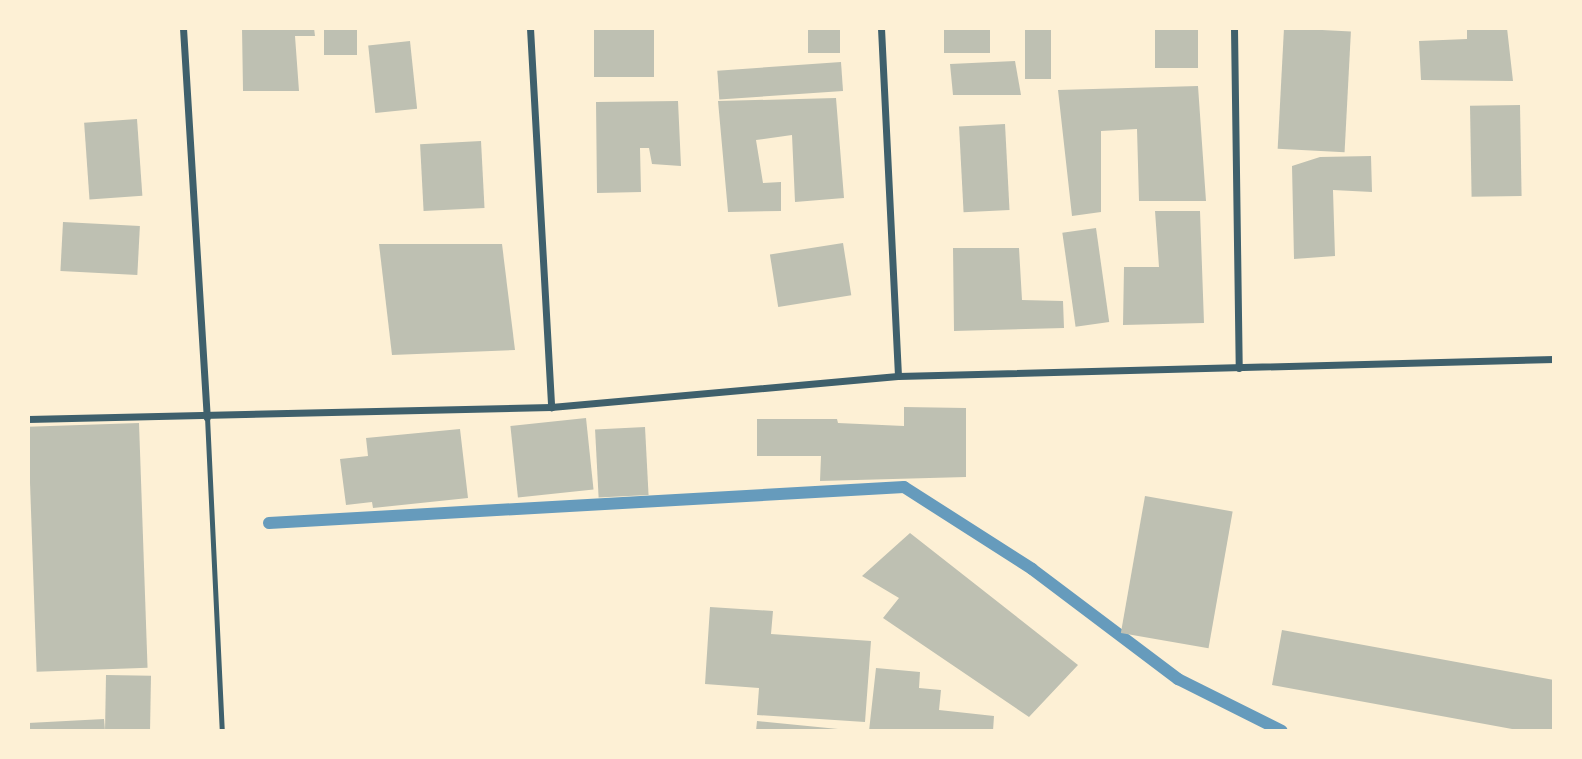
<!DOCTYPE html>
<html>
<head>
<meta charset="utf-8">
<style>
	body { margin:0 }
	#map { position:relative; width:1582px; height:759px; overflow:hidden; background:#fdf0d5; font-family:Arial,sans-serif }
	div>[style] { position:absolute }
	.stream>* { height:12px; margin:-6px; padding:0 6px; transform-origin:6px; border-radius:6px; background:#669bbc }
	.building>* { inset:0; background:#bec0b2; transform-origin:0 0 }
	.service>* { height:5px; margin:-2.5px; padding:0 2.5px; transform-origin:2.5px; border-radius:2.5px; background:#3f606c }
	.minor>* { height:7px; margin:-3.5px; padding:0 3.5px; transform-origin:3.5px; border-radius:3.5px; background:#3f606c }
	span { translate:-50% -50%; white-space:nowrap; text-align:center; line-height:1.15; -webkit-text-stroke:5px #fdf0d5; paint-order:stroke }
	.frame { position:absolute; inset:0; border:30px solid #fdf0d5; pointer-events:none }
</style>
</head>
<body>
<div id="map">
	<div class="stream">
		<div style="left:269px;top:523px;width:636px;rotate:-3.24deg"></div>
		<div style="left:904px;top:487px;width:152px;rotate:32.6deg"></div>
		<div style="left:1032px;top:569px;width:183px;rotate:37deg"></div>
		<div style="left:1178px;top:679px;width:116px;rotate:26.6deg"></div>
	</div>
	<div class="building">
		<div style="clip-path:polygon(242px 28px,314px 28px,315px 36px,295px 36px,299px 91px,243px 91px)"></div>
		<div style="left:324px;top:28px;width:33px;height:27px"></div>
		<div style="left:594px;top:28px;width:60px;height:49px"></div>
		<div style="left:808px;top:28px;width:32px;height:25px"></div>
		<div style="left:944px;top:28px;width:46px;height:25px"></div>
		<div style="left:1025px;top:28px;width:26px;height:51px"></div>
		<div style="left:1155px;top:28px;width:43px;height:40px"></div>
		<div style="left:1284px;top:28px;width:67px;height:121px;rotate:3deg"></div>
		<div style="clip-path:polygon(1467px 28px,1507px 28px,1513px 81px,1421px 80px,1419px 41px,1467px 39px)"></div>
		<div style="left:410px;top:41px;width:68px;height:42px;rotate:84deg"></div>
		<div style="clip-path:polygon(1015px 61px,1021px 95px,953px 95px,950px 64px)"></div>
		<div style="left:841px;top:62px;width:29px;height:124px;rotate:86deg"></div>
		<div style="clip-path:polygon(1198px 86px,1206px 201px,1139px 201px,1137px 129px,1101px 131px,1101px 212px,1072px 216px,1058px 90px)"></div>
		<div style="clip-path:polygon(836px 98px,844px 198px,795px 202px,792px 135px,756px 140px,763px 183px,781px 182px,781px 211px,728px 212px,718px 101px)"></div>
		<div style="clip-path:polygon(678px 101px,681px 166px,652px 164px,649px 148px,640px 148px,641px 192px,597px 193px,596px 102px)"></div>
		<div style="left:1520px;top:105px;width:91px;height:50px;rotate:89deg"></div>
		<div style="left:137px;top:119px;width:77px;height:53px;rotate:86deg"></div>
		<div style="left:1005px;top:124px;width:86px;height:46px;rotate:87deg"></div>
		<div style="left:481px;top:141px;width:67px;height:61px;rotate:87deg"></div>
		<div style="clip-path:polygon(1371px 156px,1372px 192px,1333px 190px,1335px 256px,1294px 259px,1292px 166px,1320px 157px)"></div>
		<div style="clip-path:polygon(1155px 211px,1200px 211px,1204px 323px,1123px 325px,1124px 267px,1159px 267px)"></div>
		<div style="left:63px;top:222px;width:77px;height:49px;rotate:3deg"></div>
		<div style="left:1096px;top:228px;width:95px;height:34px;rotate:82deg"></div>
		<div style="left:843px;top:243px;width:53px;height:74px;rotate:81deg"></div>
		<div style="clip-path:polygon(379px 244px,502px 244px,515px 350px,392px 355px)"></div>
		<div style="clip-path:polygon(953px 248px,1019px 248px,1022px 300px,1063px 301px,1064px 328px,954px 331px)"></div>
		<div style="clip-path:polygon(904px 407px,966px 408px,966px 477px,820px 481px,821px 456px,757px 456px,757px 419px,837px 419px,838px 423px,904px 426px)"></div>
		<div style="left:586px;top:418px;width:72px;height:76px;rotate:84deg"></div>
		<div style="left:139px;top:423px;width:245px;height:111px;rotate:88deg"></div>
		<div style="left:645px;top:427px;width:68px;height:50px;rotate:87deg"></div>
		<div style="clip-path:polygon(460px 429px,468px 498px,373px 508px,372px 502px,346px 505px,340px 459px,368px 456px,366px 438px)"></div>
		<div style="left:1145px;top:496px;width:89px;height:139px;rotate:10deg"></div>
		<div style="clip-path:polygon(910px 533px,1078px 665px,1029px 717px,883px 618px,899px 598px,862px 576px)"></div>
		<div style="clip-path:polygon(710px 607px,773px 611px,771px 634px,871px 641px,865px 722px,757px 715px,759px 688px,705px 684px)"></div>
		<div style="clip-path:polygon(1282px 630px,1554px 680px,1554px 731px,1523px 731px,1272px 685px)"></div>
		<div style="clip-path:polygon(876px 668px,920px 672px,919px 688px,941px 690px,939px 710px,994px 716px,993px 731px,869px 731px)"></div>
		<div style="left:106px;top:675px;width:45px;height:56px;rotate:1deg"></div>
		<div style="clip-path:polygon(104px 719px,105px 731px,28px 731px,28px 723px)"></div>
		<div style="clip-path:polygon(757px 721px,838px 729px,837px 731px,756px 731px)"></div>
	</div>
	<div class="service">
		<div style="left:207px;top:417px;width:314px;rotate:87.3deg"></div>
	</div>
	<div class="minor">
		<div style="left:183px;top:28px;width:390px;rotate:86.5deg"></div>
		<div style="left:530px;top:28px;width:380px;rotate:86.8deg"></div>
		<div style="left:881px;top:28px;width:348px;rotate:87.2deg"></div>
		<div style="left:1234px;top:28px;width:340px;rotate:89.2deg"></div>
		<div style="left:28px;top:419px;width:523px;rotate:-1.31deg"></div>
		<div style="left:551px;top:407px;width:348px;rotate:-5.1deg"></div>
		<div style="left:898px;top:376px;width:656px;rotate:-1.48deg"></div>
	</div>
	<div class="frame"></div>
</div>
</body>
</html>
